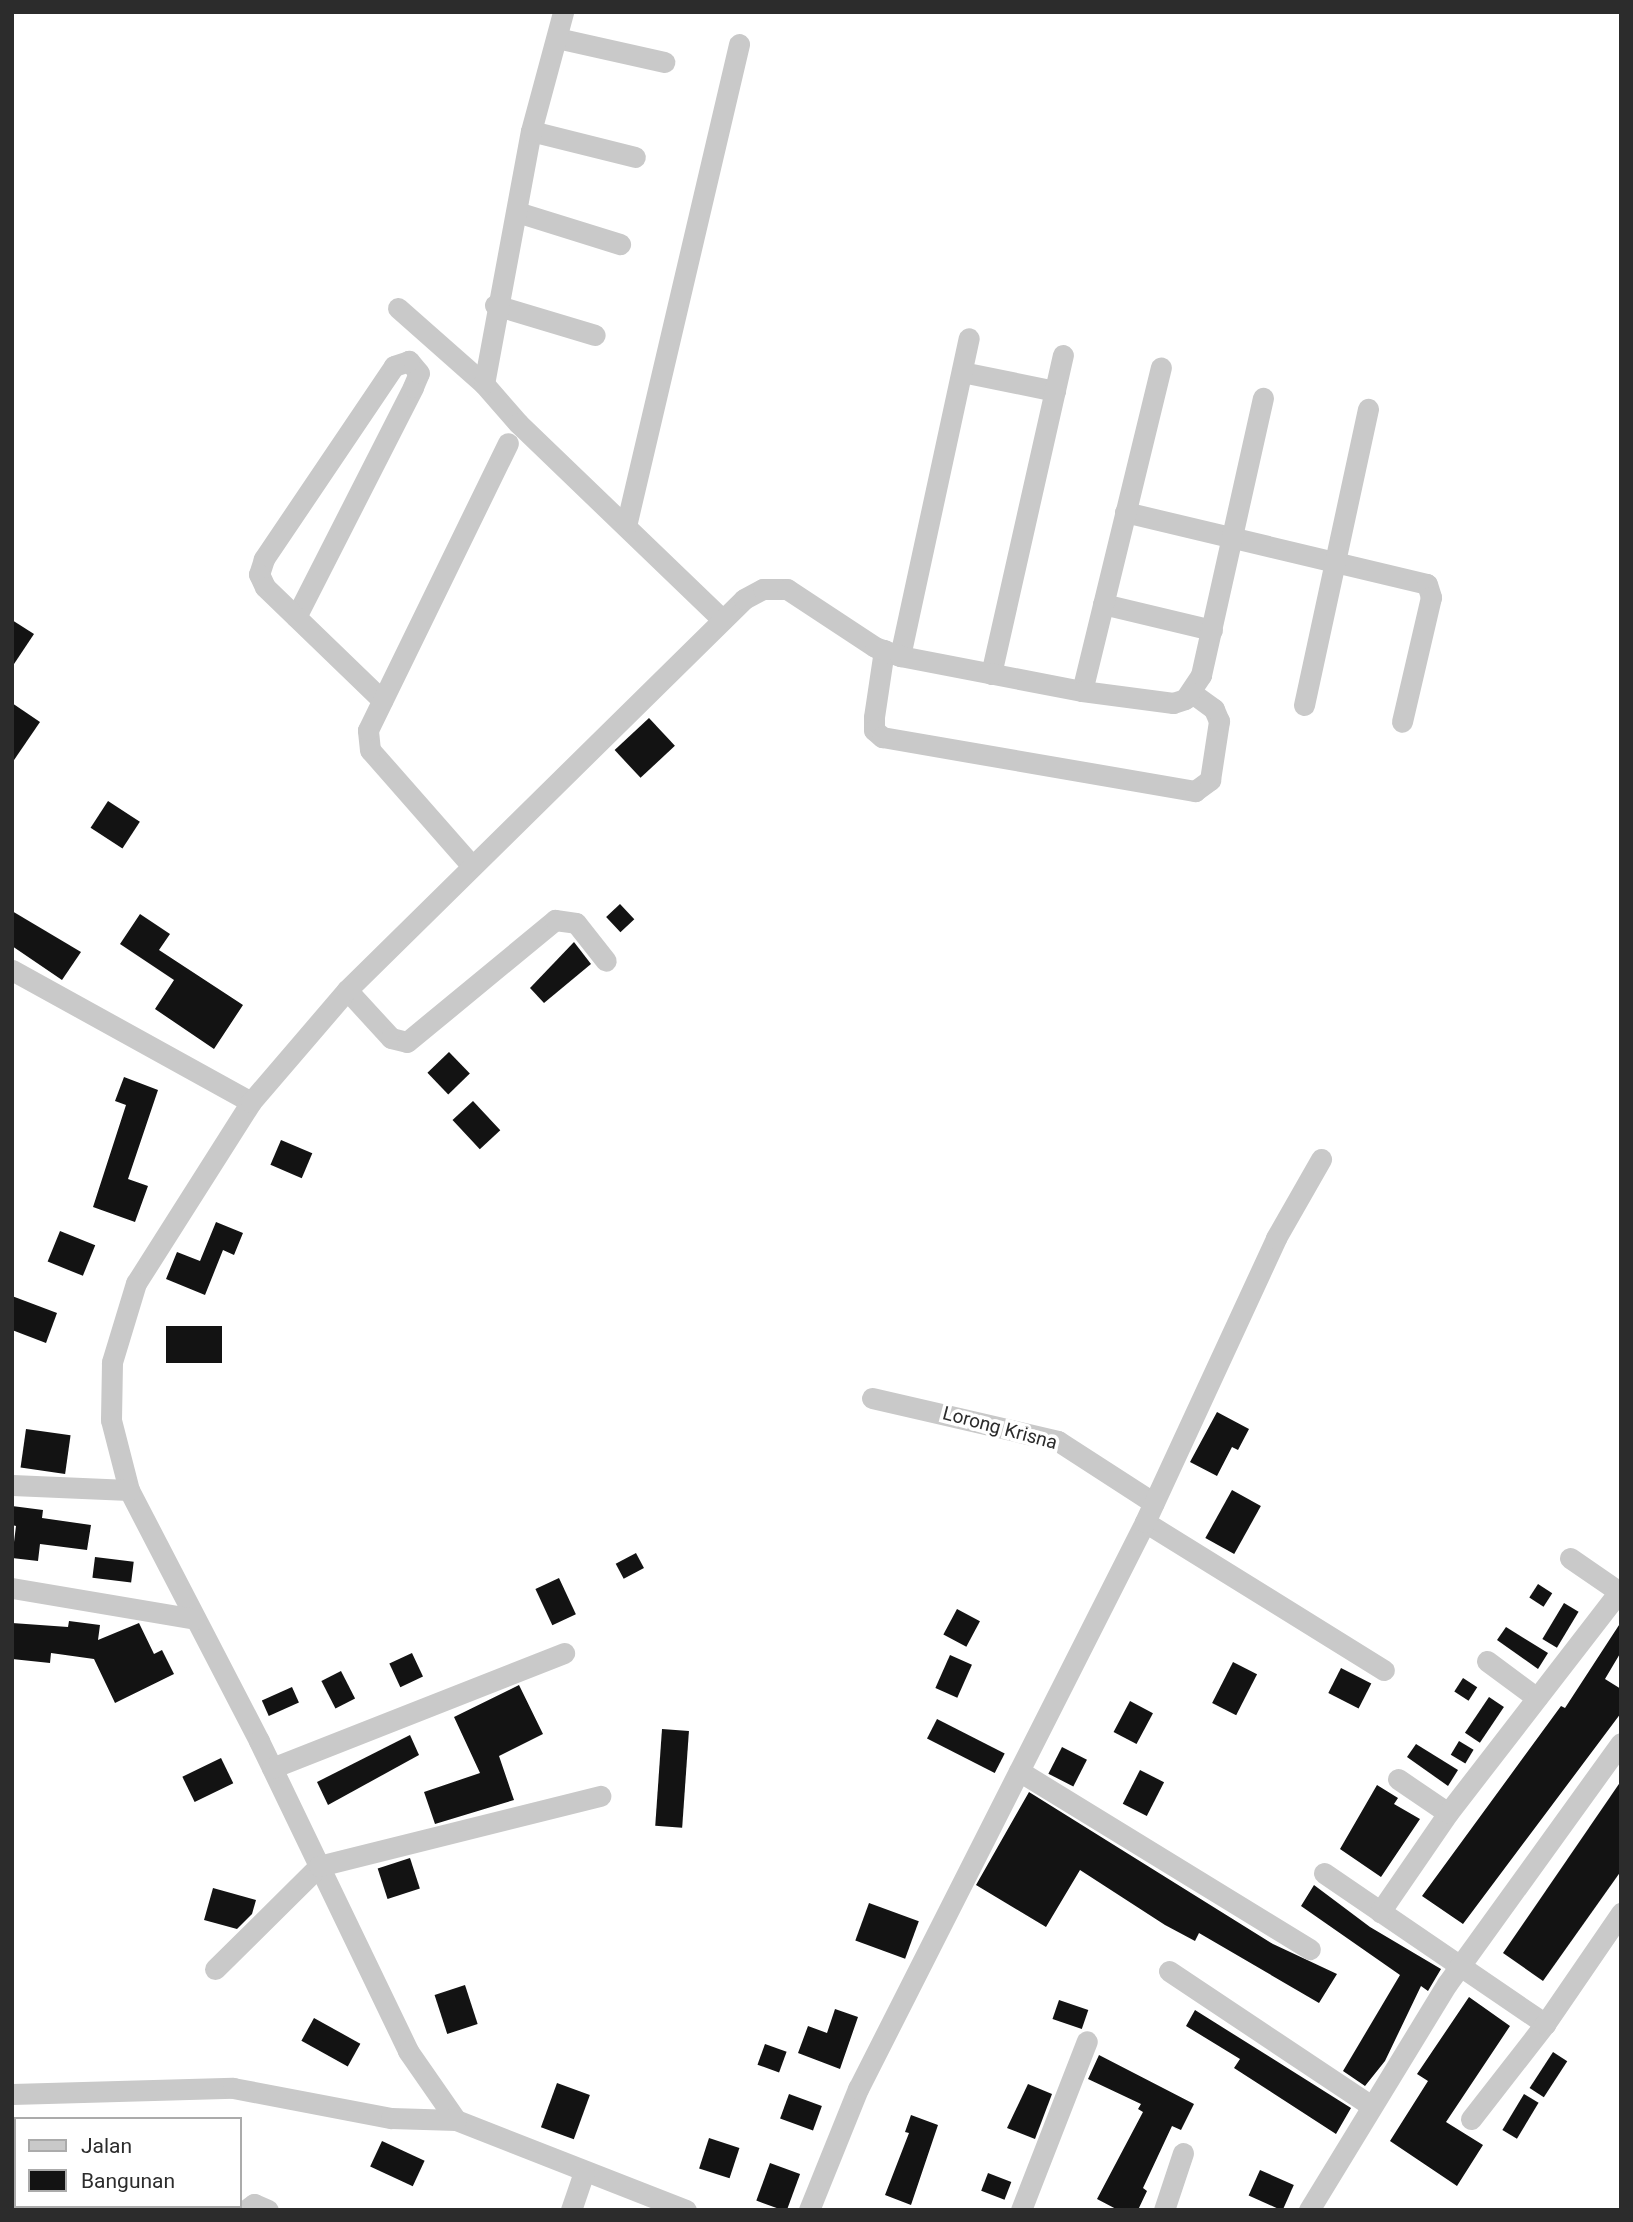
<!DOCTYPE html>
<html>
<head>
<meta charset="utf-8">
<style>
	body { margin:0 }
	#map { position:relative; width:1633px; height:2222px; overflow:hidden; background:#fff; font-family:Roboto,sans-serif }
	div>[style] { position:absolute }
	.building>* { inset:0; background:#131313; transform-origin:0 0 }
	.minor>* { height:21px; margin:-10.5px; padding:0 10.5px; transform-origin:10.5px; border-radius:10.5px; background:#c9c9c9 }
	span { translate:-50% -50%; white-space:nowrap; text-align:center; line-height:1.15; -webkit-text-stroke:7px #fff; paint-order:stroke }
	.street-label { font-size:19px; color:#2c2c2c }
	.frame { position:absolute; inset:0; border:14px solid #2c2c2c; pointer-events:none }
	.legend { position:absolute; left:14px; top:2117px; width:228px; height:91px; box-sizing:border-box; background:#fff; border:2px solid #ababab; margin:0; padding:9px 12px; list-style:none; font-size:21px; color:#2c2c2c }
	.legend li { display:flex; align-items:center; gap:14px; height:35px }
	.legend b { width:35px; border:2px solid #ababab }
</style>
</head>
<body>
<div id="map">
	<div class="building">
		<div style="clip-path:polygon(12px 620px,34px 634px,12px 667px)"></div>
		<div style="clip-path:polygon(12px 703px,40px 722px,12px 763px)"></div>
		<div style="left:649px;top:718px;width:38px;height:47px;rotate:47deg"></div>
		<div style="left:108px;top:801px;width:38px;height:32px;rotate:33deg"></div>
		<div style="left:620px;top:904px;width:21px;height:19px;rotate:47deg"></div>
		<div style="clip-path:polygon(12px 911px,81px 952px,62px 980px,12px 946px)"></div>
		<div style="clip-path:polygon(140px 914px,170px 934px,159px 950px,243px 1005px,214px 1049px,155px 1009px,174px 980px,120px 944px)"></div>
		<div style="clip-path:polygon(574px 942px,591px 964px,544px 1003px,530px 988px)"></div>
		<div style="left:449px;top:1052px;width:30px;height:30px;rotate:46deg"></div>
		<div style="clip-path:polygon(124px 1077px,158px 1090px,128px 1179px,148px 1186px,135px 1222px,93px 1207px,126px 1105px,115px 1101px)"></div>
		<div style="left:473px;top:1101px;width:40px;height:28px;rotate:47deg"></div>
		<div style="left:281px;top:1140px;width:34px;height:27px;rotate:23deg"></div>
		<div style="clip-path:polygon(216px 1222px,243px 1233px,234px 1255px,223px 1250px,205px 1295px,166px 1279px,177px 1252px,200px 1261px)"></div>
		<div style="left:60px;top:1231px;width:38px;height:33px;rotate:22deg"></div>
		<div style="clip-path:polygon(12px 1296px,57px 1313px,46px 1343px,12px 1330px)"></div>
		<div style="left:166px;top:1326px;width:56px;height:37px"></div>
		<div style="clip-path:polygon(1217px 1412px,1249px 1429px,1238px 1450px,1232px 1447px,1217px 1476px,1190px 1462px)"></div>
		<div style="left:26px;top:1429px;width:45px;height:39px;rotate:8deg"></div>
		<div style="left:1232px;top:1490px;width:33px;height:55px;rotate:29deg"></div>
		<div style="clip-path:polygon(12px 1506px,43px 1510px,42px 1518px,91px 1525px,87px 1550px,40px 1544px,38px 1561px,12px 1558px,16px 1526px,12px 1525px)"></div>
		<div style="left:636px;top:1553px;width:17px;height:23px;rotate:62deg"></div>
		<div style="left:95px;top:1557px;width:39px;height:21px;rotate:7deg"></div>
		<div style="left:559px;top:1578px;width:40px;height:26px;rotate:65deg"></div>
		<div style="left:1538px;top:1584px;width:17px;height:16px;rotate:33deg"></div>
		<div style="left:1564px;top:1603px;width:17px;height:42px;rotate:31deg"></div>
		<div style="left:957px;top:1609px;width:26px;height:29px;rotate:28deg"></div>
		<div style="clip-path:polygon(69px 1621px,100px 1625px,98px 1640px,139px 1623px,154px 1654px,162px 1650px,174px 1674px,115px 1703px,94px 1659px,51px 1653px,50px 1663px,12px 1659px,12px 1623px,68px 1627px)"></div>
		<div style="clip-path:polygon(1621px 1622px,1621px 1652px,1605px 1679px,1621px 1689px,1621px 1713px,1463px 1924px,1422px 1896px,1561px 1706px,1565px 1708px)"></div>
		<div style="clip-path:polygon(1506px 1627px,1548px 1653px,1538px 1669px,1497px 1640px)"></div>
		<div style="left:412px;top:1653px;width:26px;height:25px;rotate:65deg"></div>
		<div style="left:950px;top:1655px;width:24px;height:36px;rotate:24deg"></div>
		<div style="left:1233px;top:1662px;width:27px;height:46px;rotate:27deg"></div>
		<div style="left:1341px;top:1668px;width:34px;height:28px;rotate:27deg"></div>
		<div style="left:341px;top:1671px;width:31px;height:22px;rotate:63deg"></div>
		<div style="left:1463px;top:1678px;width:17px;height:16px;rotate:33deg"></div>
		<div style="clip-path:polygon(519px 1685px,543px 1734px,499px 1756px,514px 1800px,435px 1824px,424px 1792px,480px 1773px,454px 1717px)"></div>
		<div style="left:292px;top:1687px;width:17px;height:33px;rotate:66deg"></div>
		<div style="left:1489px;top:1697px;width:18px;height:43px;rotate:34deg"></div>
		<div style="left:1130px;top:1701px;width:26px;height:35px;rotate:28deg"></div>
		<div style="left:937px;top:1719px;width:76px;height:22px;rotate:27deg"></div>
		<div style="left:662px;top:1729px;width:27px;height:97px;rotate:4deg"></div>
		<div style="clip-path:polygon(410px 1735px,419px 1755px,328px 1805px,317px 1782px)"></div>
		<div style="left:1459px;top:1741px;width:17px;height:16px;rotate:31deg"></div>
		<div style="clip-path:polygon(1416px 1744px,1458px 1770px,1448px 1786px,1407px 1757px)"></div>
		<div style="left:1062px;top:1747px;width:28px;height:30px;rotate:27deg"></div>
		<div style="left:221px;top:1758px;width:28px;height:43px;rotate:64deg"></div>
		<div style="left:1140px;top:1770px;width:27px;height:38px;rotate:27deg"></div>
		<div style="clip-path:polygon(1621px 1781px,1621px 1871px,1543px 1981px,1503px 1953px)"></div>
		<div style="clip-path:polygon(1377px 1785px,1398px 1798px,1394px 1804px,1420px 1819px,1381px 1877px,1340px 1849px)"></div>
		<div style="clip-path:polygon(1029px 1792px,1273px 1944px,1337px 1974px,1319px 2003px,1199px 1933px,1195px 1941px,1165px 1925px,1080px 1870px,1046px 1927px,976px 1885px)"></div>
		<div style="left:410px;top:1858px;width:32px;height:34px;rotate:72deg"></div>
		<div style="clip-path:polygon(1314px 1885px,1370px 1927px,1441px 1969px,1428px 1991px,1421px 1986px,1385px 2061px,1365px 2086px,1343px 2071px,1400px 1975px,1301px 1906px)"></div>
		<div style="clip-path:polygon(213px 1888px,256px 1900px,252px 1914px,237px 1929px,204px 1920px)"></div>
		<div style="left:869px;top:1903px;width:53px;height:40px;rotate:20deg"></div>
		<div style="left:465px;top:1985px;width:41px;height:32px;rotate:72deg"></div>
		<div style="clip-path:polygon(1469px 1997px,1510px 2026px,1446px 2122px,1483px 2145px,1457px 2186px,1390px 2141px,1428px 2081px,1417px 2074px)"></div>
		<div style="left:1059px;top:2000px;width:31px;height:20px;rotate:19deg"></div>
		<div style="clip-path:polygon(835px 2009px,858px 2017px,840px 2069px,798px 2053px,808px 2026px,827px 2033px)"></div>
		<div style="clip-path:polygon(1195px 2010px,1351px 2108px,1336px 2134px,1234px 2068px,1240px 2059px,1186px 2026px)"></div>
		<div style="left:314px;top:2018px;width:53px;height:26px;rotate:29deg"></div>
		<div style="left:765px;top:2044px;width:23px;height:22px;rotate:20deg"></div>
		<div style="left:1553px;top:2052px;width:17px;height:43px;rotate:33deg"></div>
		<div style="clip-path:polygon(1099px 2055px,1194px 2104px,1181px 2130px,1172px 2126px,1143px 2188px,1147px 2191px,1138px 2210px,1118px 2210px,1097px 2199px,1143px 2112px,1138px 2109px,1141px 2104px,1088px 2079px)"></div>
		<div style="left:557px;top:2083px;width:35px;height:47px;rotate:20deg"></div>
		<div style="clip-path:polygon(1028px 2084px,1052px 2094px,1035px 2139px,1007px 2128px)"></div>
		<div style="left:789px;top:2094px;width:35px;height:26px;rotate:20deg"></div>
		<div style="left:1524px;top:2094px;width:17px;height:42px;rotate:31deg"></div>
		<div style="clip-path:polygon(911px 2115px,938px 2125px,911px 2205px,885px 2195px,909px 2133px,905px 2132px)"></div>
		<div style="left:709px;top:2138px;width:32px;height:32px;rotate:18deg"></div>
		<div style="left:382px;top:2141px;width:47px;height:28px;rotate:25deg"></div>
		<div style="left:770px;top:2163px;width:32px;height:40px;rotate:20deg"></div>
		<div style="left:1260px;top:2170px;width:37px;height:28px;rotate:24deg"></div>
		<div style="left:988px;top:2173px;width:25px;height:19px;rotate:21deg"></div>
	</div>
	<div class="minor">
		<div style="left:557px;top:38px;width:110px;rotate:12.6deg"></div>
		<div style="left:531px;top:131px;width:107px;rotate:14deg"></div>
		<div style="left:517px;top:212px;width:108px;rotate:17.3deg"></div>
		<div style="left:495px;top:305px;width:104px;rotate:16.7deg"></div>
		<div style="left:398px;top:308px;width:115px;rotate:41.5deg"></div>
		<div style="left:484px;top:384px;width:52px;rotate:48.9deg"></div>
		<div style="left:518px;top:423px;width:284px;rotate:43.9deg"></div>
		<div style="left:962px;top:372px;width:95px;rotate:11.5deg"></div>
		<div style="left:484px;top:384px;width:257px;rotate:-79.5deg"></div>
		<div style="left:531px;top:131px;width:123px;rotate:-74.9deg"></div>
		<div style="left:1125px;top:512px;width:310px;rotate:13.4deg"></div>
		<div style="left:1427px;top:584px;width:14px;rotate:73deg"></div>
		<div style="left:1431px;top:597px;width:128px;rotate:103.1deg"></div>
		<div style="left:626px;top:526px;width:495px;rotate:-76.8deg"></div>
		<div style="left:1103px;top:604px;width:112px;rotate:13.4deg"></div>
		<div style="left:296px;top:617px;width:258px;rotate:-63deg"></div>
		<div style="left:413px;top:387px;width:15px;rotate:-67deg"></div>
		<div style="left:419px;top:373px;width:16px;rotate:-130deg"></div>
		<div style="left:409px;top:361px;width:16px;rotate:162deg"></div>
		<div style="left:394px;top:366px;width:233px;rotate:124deg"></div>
		<div style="left:264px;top:559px;width:16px;rotate:108deg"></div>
		<div style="left:259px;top:574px;width:14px;rotate:65deg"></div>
		<div style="left:265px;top:587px;width:163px;rotate:44deg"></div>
		<div style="left:884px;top:650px;width:68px;rotate:98.5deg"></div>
		<div style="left:874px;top:717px;width:13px;rotate:90deg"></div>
		<div style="left:874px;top:730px;width:11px;rotate:41deg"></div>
		<div style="left:882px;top:737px;width:318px;rotate:9.8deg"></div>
		<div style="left:1195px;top:791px;width:19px;rotate:-36deg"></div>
		<div style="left:1210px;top:780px;width:60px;rotate:-81.3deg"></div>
		<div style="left:1219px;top:721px;width:13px;rotate:-113deg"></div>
		<div style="left:1214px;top:709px;width:27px;rotate:-144deg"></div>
		<div style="left:900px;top:656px;width:325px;rotate:-77.8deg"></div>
		<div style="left:991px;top:674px;width:327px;rotate:-77.3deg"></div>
		<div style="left:1082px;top:691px;width:333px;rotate:-76.3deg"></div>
		<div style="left:1304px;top:705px;width:303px;rotate:-77.8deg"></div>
		<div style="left:472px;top:866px;width:154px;rotate:-131.3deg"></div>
		<div style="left:370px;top:750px;width:20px;rotate:-96deg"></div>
		<div style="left:368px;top:730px;width:319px;rotate:-64deg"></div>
		<div style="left:12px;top:970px;width:273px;rotate:28.9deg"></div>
		<div style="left:251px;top:1102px;width:214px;rotate:122.4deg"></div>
		<div style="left:136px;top:1283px;width:83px;rotate:106.9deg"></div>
		<div style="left:112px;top:1362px;width:58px;rotate:91deg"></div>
		<div style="left:111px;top:1420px;width:72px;rotate:75.6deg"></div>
		<div style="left:129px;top:1490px;width:283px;rotate:62.6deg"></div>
		<div style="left:259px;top:1741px;width:344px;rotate:64.3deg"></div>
		<div style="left:408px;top:2051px;width:84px;rotate:55.2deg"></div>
		<div style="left:456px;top:2120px;width:247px;rotate:21.4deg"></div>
		<div style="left:347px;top:990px;width:65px;rotate:47.5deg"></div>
		<div style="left:391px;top:1038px;width:16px;rotate:14deg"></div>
		<div style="left:407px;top:1042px;width:192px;rotate:-39.5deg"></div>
		<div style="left:555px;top:920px;width:21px;rotate:8deg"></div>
		<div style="left:576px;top:923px;width:48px;rotate:51.7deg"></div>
		<div style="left:251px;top:1102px;width:148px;rotate:-49.4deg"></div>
		<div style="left:347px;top:990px;width:557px;rotate:-44.56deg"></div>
		<div style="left:744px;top:599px;width:21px;rotate:-28deg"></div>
		<div style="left:763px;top:589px;width:24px"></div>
		<div style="left:787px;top:589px;width:105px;rotate:33.4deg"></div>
		<div style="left:875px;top:647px;width:27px;rotate:20deg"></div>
		<div style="left:900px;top:656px;width:185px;rotate:10.9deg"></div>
		<div style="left:1082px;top:691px;width:92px;rotate:7.5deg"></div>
		<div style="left:1173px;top:703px;width:13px;rotate:-18deg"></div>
		<div style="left:1185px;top:699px;width:29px;rotate:-56deg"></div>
		<div style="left:1201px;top:675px;width:284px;rotate:-77.4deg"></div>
		<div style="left:872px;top:1398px;width:191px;rotate:13deg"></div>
		<div style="left:1058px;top:1441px;width:114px;rotate:32.9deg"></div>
		<div style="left:12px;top:1485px;width:117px;rotate:2.4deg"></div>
		<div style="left:1145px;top:1522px;width:281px;rotate:31.8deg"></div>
		<div style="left:1570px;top:1558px;width:62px;rotate:34.5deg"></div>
		<div style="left:12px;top:1588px;width:186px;rotate:9.6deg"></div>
		<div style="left:1487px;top:1661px;width:62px;rotate:36.5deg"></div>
		<div style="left:272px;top:1768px;width:314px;rotate:-21.5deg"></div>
		<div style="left:1019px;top:1771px;width:341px;rotate:31.5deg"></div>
		<div style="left:1398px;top:1779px;width:60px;rotate:34.2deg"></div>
		<div style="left:1324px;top:1873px;width:268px;rotate:34.3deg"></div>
		<div style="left:1380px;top:1912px;width:120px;rotate:-55.5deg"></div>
		<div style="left:1448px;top:1813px;width:279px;rotate:-52.3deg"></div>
		<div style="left:215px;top:1969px;width:146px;rotate:-44.7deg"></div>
		<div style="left:319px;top:1866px;width:290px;rotate:-14deg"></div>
		<div style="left:1169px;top:1971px;width:242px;rotate:33.7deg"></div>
		<div style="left:12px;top:2094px;width:221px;rotate:-1.6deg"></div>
		<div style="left:233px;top:2088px;width:161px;rotate:10.8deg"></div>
		<div style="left:391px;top:2118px;width:65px;rotate:1.8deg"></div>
		<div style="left:1471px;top:2119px;width:120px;rotate:-52.1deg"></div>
		<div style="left:1545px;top:2024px;width:135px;rotate:-55.6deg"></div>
		<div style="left:246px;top:2210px;width:10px;rotate:-37deg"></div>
		<div style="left:254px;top:2204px;width:15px;rotate:23deg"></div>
		<div style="left:571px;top:2210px;width:40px;rotate:-71.1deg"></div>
		<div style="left:809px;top:2210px;width:131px;rotate:-68deg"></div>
		<div style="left:858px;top:2089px;width:635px;rotate:-63.15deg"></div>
		<div style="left:1145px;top:1522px;width:313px;rotate:-65.2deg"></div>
		<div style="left:1276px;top:1238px;width:91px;rotate:-60.3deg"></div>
		<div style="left:1021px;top:2210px;width:181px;rotate:-68.7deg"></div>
		<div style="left:1164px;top:2210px;width:60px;rotate:-71.6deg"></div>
		<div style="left:1309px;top:2210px;width:265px;rotate:-58.6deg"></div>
		<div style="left:1447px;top:1984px;width:297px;rotate:-54.2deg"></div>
	</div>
	<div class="street-label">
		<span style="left:1000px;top:1428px;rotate:15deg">Lorong Krisna</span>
	</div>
	<div class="frame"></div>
	<ul class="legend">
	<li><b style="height:9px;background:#c9c9c9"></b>Jalan</li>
	<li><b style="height:19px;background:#131313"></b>Bangunan</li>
	</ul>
</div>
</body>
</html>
